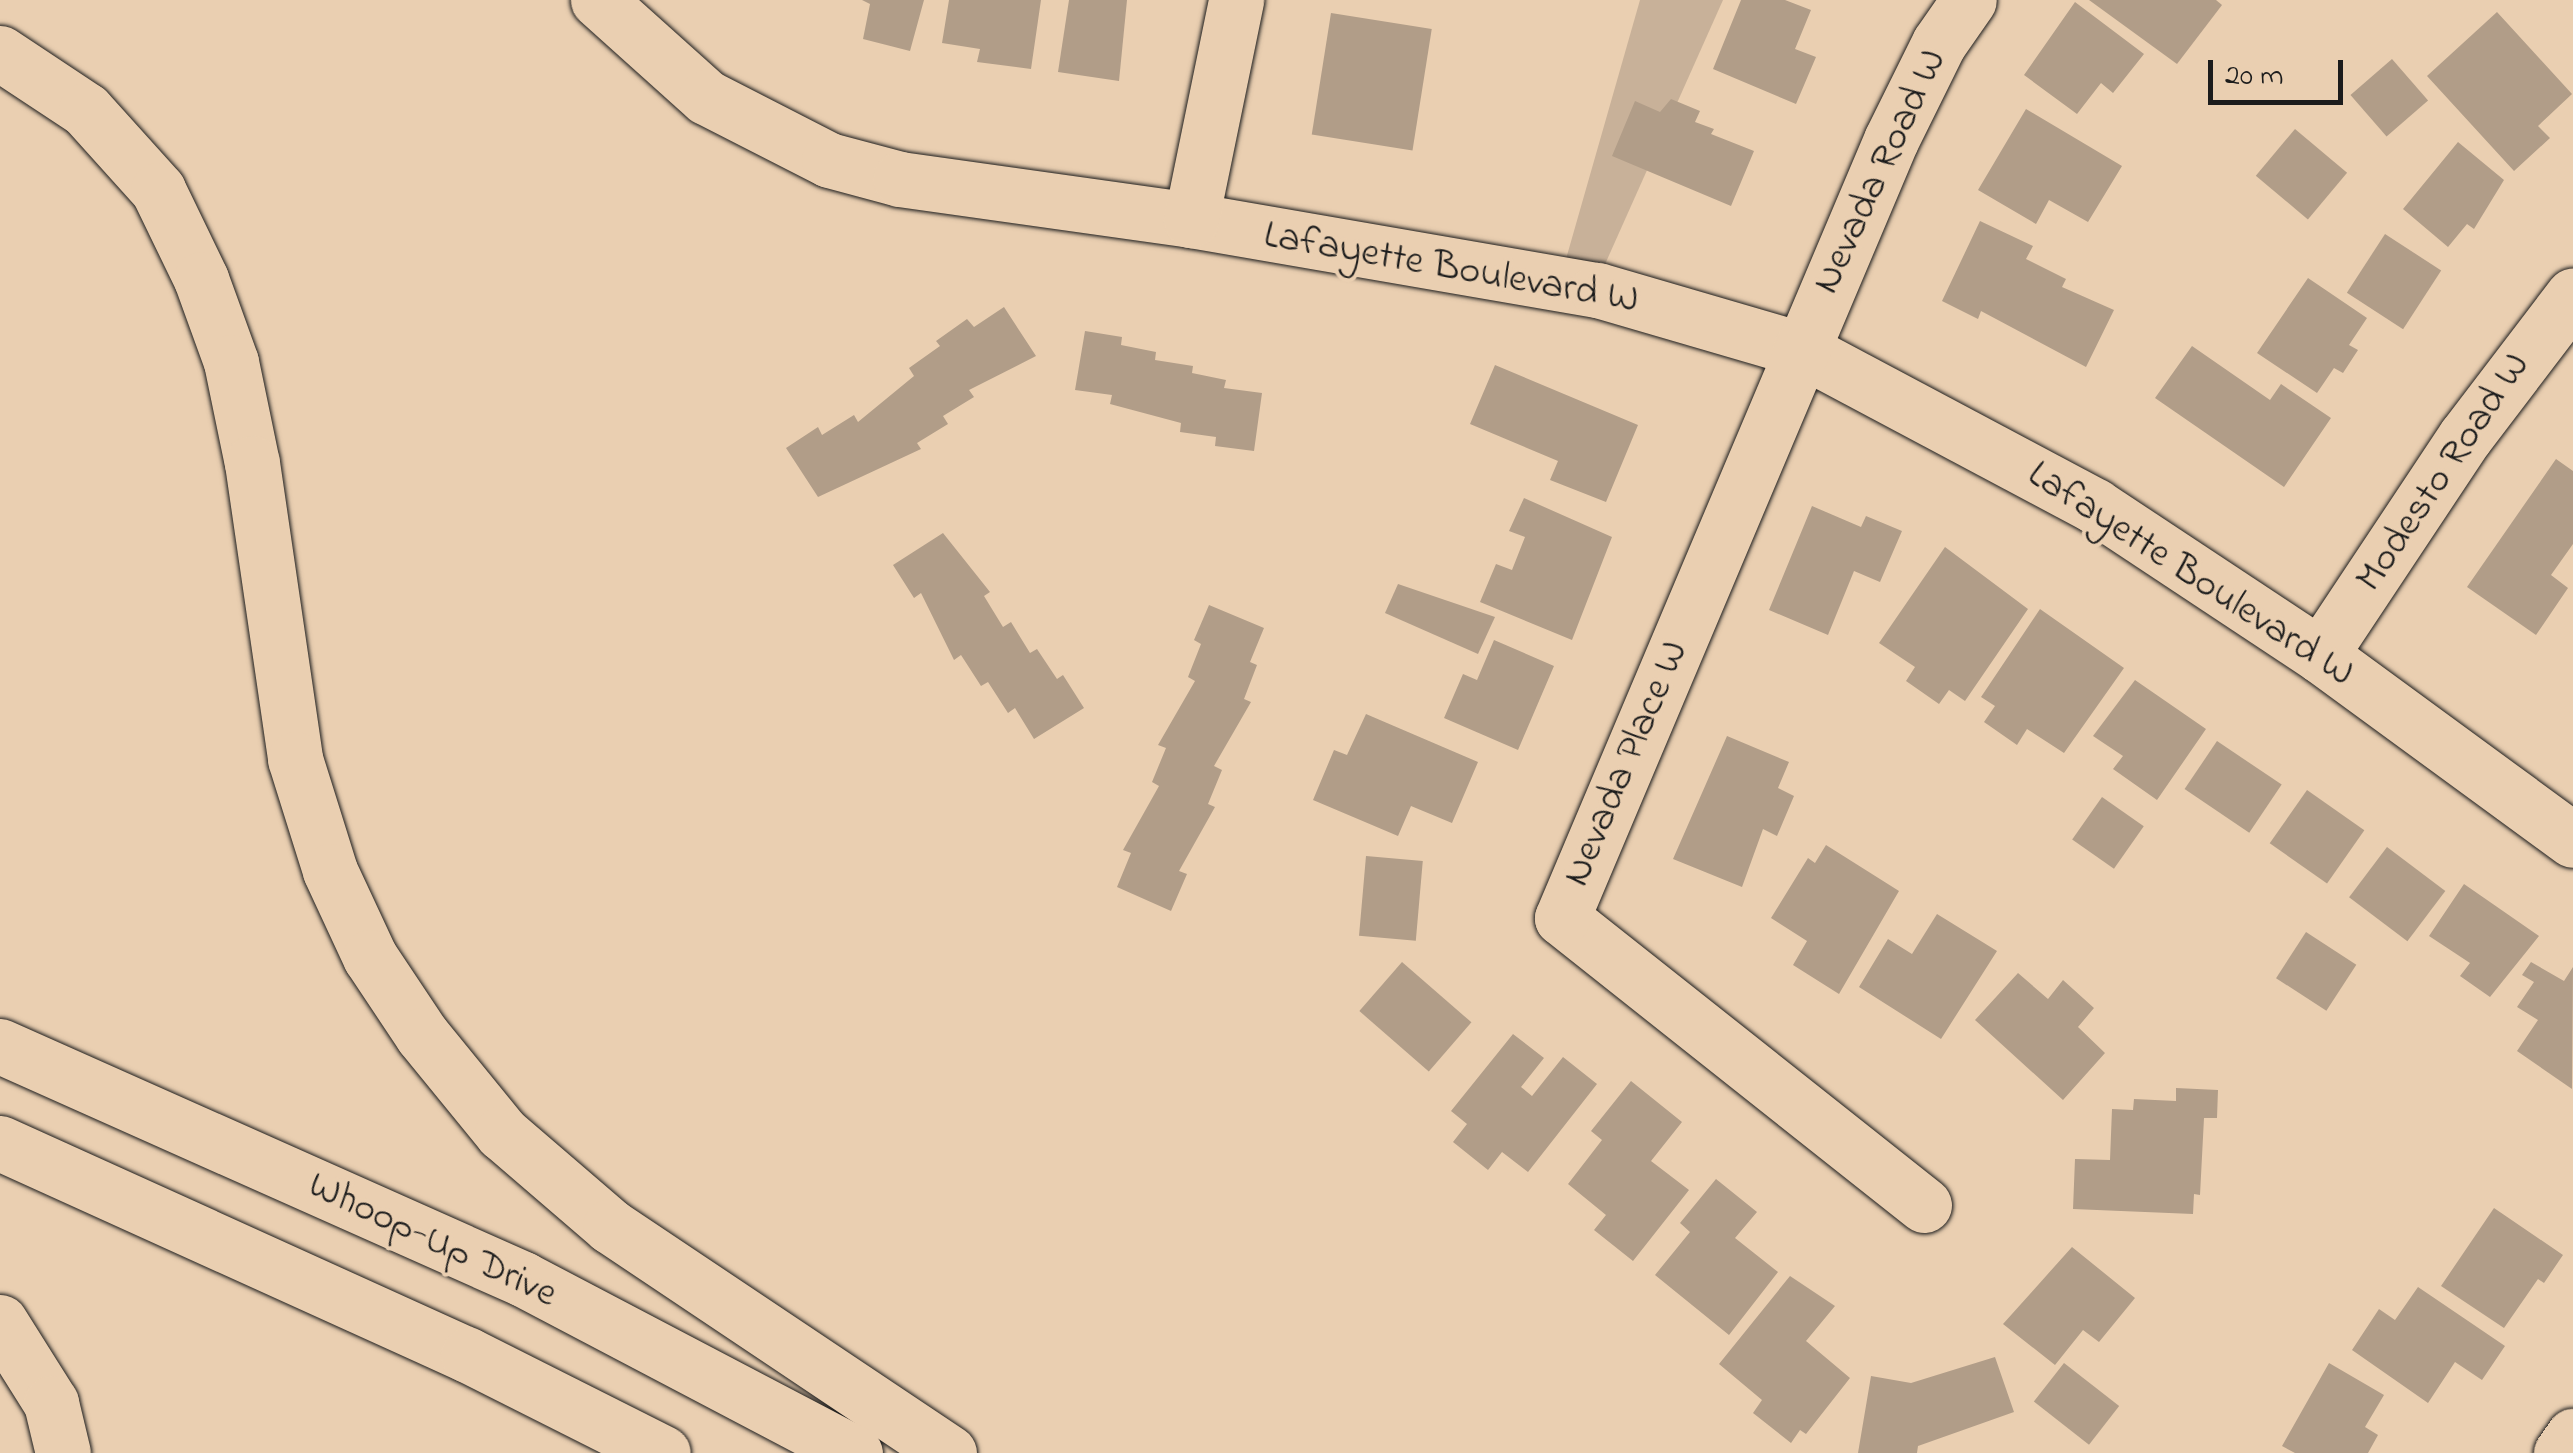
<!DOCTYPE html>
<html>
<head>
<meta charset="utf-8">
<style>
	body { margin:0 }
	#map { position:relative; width:2573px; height:1453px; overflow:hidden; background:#eacfb1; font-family:"Indie Flower",sans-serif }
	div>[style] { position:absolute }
	.green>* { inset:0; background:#c8b199 }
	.building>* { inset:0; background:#b19d88; transform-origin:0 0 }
	.roads { filter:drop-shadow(0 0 2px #1c1c1c) drop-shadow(0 0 2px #1c1c1c) }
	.minor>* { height:55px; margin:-27.5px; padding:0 27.5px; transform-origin:27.5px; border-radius:27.5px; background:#eacfb1 }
	.highway>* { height:55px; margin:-27.5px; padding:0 27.5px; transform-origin:27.5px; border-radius:27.5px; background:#eacfb1 }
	span { translate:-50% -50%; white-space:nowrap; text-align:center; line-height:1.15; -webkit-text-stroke:8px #eacfb1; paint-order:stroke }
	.street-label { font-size:40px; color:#1c1c1c }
	.scale { position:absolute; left:2208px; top:60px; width:135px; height:45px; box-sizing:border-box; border:5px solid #1c1c1c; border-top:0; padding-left:12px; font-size:30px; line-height:35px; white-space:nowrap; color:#1c1c1c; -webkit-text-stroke:8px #eacfb1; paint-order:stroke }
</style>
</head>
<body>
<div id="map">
	<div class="green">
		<div style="clip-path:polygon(1640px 0,1723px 0,1602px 271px,1564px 266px)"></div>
	</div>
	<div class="building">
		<div style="clip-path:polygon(862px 0,924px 0,910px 51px,863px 39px,870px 4px)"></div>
		<div style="clip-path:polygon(949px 0,1041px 0,1031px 69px,977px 62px,980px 49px,942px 43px)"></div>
		<div style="clip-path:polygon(1069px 0,1127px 0,1119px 81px,1058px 72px)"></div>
		<div style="clip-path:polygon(1741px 0,1785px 0,1811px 10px,1795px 49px,1816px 57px,1796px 104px,1713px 69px)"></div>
		<div style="clip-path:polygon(2089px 0,2216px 0,2222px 5px,2177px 64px)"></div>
		<div style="clip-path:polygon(2075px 2px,2144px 54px,2113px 93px,2101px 83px,2077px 114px,2024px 75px)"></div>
		<div style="clip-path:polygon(2497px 12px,2572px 94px,2538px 126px,2550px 138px,2514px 171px,2427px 76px)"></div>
		<div style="left:1331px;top:13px;width:102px;height:123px;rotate:9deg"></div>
		<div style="left:2392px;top:59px;width:55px;height:55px;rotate:49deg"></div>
		<div style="clip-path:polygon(1671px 99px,1700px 111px,1695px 122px,1714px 129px,1711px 134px,1754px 151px,1731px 206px,1612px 156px,1635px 101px,1660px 112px)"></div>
		<div style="clip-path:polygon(2026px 109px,2122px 166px,2088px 222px,2049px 200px,2036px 224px,1978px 190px)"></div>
		<div style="left:2295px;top:129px;width:68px;height:61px;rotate:40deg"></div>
		<div style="clip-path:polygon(2458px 142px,2504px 180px,2474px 229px,2467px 224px,2448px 247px,2403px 209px)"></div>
		<div style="clip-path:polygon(1980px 221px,2033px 246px,2026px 259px,2066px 279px,2062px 287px,2114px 310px,2086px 367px,1981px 311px,1978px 319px,1942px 301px)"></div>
		<div style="left:2385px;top:234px;width:67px;height:70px;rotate:33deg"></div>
		<div style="clip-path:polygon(2308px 278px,2367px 318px,2349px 345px,2358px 350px,2343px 373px,2334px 368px,2317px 393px,2257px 353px)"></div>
		<div style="clip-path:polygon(1004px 307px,1036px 356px,969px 390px,974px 397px,943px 416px,948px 424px,917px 443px,921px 449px,818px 497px,786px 448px,818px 427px,822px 435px,854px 415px,858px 422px,914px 376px,909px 368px,940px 346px,936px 341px,967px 319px,974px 327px)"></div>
		<div style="clip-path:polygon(1085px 331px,1122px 337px,1121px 345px,1156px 352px,1155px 360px,1193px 366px,1192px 373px,1226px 380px,1224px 388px,1262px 393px,1254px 451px,1215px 446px,1216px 437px,1180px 432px,1181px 423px,1110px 404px,1112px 395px,1075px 390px)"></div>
		<div style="clip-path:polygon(2192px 346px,2270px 400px,2281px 384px,2331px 418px,2284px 487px,2155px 398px)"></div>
		<div style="clip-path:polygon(1495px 365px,1638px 425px,1606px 502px,1550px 480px,1558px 461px,1470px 424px)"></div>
		<div style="clip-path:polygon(2556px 459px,2573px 471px,2573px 544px,2551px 575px,2568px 588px,2536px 635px,2467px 587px)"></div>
		<div style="clip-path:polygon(1524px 498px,1612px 537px,1572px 640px,1480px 602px,1496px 564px,1512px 570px,1525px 537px,1509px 531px)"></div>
		<div style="clip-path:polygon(1812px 506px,1861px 527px,1866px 516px,1902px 531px,1880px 582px,1854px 571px,1828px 635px,1769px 610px)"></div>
		<div style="clip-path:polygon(943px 533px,990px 592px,984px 596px,1003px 627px,1011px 622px,1030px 653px,1037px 649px,1057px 679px,1063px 675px,1084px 708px,1034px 739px,1015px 708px,1008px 713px,988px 682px,981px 686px,961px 655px,954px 660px,921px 593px,914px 598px,893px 565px)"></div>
		<div style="clip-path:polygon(1945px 547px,2028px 609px,1965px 701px,1949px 690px,1939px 704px,1906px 681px,1915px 667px,1879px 643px)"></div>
		<div style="clip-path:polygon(1398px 584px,1495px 617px,1478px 654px,1385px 613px)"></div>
		<div style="clip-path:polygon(1209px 605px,1264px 628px,1250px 662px,1257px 665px,1244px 699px,1251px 702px,1214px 766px,1222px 770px,1208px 804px,1215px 807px,1179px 871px,1187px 874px,1171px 911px,1117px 887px,1131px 853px,1123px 850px,1159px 786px,1152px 782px,1166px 748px,1158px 745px,1195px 681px,1188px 677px,1201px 644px,1194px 640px)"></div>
		<div style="clip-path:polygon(2040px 609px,2124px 668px,2064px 753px,2027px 729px,2017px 745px,1984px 722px,1995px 706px,1981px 697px)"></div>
		<div style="clip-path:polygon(1494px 640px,1554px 666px,1518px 750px,1444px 718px,1463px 674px,1477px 680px)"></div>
		<div style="clip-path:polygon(2135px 680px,2206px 729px,2157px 800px,2113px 769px,2123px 756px,2093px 736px)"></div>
		<div style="clip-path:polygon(1366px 714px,1478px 762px,1452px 823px,1411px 806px,1398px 836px,1313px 800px,1334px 750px,1347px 755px)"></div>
		<div style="clip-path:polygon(1727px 736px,1789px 762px,1778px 788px,1794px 796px,1777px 836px,1763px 829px,1742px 887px,1673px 859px)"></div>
		<div style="left:2217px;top:741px;width:78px;height:58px;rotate:34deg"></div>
		<div style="left:2307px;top:790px;width:70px;height:65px;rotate:35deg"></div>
		<div style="left:2102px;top:797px;width:51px;height:52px;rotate:35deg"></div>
		<div style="clip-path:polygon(1826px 845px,1899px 891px,1839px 994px,1793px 965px,1807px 941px,1771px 918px,1808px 858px,1815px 863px)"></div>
		<div style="left:2387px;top:847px;width:73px;height:63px;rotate:37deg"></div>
		<div style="left:1366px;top:856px;width:57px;height:80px;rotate:5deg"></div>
		<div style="clip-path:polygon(2464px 884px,2539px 936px,2490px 997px,2460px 976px,2470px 963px,2429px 936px)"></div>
		<div style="clip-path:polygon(1937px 914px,1997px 951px,1941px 1039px,1859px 987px,1888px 939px,1912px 954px)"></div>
		<div style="left:2306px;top:932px;width:60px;height:55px;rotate:33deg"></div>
		<div style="left:1402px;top:962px;width:92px;height:65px;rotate:41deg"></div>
		<div style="clip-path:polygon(2531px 962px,2564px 981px,2573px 967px,2572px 1089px,2517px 1051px,2538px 1020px,2517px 1007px,2534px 982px,2522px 975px)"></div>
		<div style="clip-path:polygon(2018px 973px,2048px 999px,2063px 980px,2094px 1008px,2078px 1027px,2105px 1053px,2063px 1100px,1975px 1020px)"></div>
		<div style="clip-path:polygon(1513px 1034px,1544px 1058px,1521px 1087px,1532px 1096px,1563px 1057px,1597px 1084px,1528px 1172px,1502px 1152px,1488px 1170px,1453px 1142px,1467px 1124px,1451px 1111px)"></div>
		<div style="clip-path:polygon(1631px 1081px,1682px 1122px,1651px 1161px,1689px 1190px,1633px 1261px,1594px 1230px,1606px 1215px,1568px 1184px,1602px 1140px,1591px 1131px)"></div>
		<div style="clip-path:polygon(2176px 1088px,2218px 1090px,2217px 1118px,2204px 1118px,2200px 1195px,2194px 1194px,2193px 1214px,2073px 1209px,2075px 1159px,2110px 1160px,2112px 1109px,2133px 1110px,2134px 1099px,2176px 1101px)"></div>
		<div style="clip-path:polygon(1716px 1179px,1757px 1212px,1735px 1238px,1778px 1272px,1729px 1335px,1655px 1275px,1690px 1232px,1680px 1223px)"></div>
		<div style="clip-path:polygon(2494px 1208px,2563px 1255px,2544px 1283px,2538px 1279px,2504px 1328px,2441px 1286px)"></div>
		<div style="clip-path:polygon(2072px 1247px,2135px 1298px,2099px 1342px,2083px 1330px,2055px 1365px,2003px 1324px)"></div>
		<div style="clip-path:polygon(1790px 1276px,1835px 1306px,1806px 1341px,1850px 1378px,1806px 1434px,1800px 1430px,1791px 1443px,1753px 1413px,1762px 1400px,1719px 1364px)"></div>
		<div style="clip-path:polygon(2418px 1287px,2505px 1346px,2482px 1380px,2455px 1362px,2428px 1403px,2352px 1350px,2379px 1309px,2395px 1320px)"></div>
		<div style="clip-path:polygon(1995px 1357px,2014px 1412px,1918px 1446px,1917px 1453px,1858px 1453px,1871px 1376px,1911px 1383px)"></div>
		<div style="left:2064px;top:1363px;width:70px;height:49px;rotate:38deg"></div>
		<div style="clip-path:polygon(2329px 1363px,2384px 1395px,2365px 1427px,2378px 1435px,2368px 1453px,2295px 1453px,2282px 1446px)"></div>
	</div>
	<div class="roads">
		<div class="minor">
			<div style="left:598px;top:0;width:145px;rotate:41.9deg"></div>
			<div style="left:706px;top:97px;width:138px;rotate:27.1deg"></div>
			<div style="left:829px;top:160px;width:73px;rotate:15deg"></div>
			<div style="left:900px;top:179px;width:294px;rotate:8deg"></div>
			<div style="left:1191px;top:220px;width:413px;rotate:9.8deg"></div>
			<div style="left:1598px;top:290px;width:210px;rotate:16.3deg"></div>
			<div style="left:1800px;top:349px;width:334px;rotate:28deg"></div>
			<div style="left:2095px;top:506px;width:270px;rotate:33.5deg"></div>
			<div style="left:2320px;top:655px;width:313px;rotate:36.2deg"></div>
			<div style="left:1191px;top:220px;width:225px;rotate:-78.4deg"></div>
			<div style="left:2320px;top:655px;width:262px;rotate:-56.4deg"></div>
			<div style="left:2465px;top:437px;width:178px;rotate:-52.7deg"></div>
			<div style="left:1924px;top:1205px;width:462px;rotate:-141.6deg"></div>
			<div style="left:1562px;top:918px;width:845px;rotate:-67.08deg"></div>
			<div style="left:1891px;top:140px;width:108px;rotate:-63.7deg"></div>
			<div style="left:1939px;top:43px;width:52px;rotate:-55.1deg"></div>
			<div style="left:2561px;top:1453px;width:21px;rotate:-55deg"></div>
		</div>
		<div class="highway">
			<div style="left:0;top:53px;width:103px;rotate:33.5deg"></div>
			<div style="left:86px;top:110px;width:108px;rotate:48deg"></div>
			<div style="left:158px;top:190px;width:99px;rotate:64.2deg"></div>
			<div style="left:201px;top:279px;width:88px;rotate:70.1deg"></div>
			<div style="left:231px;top:362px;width:103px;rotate:78.3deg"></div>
			<div style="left:252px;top:463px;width:299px;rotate:81.7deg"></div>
			<div style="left:295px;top:759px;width:117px;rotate:72.6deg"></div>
			<div style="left:330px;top:871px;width:95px;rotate:65.1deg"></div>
			<div style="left:370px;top:957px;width:94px;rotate:56.3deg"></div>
			<div style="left:422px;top:1035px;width:127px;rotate:50.8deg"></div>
			<div style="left:502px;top:1133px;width:143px;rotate:40.7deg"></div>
			<div style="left:610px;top:1226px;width:408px;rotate:33.8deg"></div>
			<div style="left:0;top:1046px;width:573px;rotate:24.01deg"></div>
			<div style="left:523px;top:1279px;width:375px;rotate:27.7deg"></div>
			<div style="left:0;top:1143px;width:514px;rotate:24.37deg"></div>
			<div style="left:468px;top:1355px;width:218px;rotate:26.7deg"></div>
			<div style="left:0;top:1322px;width:96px;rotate:57.8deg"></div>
			<div style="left:51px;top:1403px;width:51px;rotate:76.5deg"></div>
		</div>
	</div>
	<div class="street-label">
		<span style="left:1881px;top:172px;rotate:-65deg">Nevada Road W</span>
		<span style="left:1451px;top:269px;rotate:10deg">Lafayette Boulevard W</span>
		<span style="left:2444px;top:473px;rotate:-56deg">Modesto Road W</span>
		<span style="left:2190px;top:575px;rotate:33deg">Lafayette Boulevard W</span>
		<span style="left:1627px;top:764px;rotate:-67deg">Nevada Place W</span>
		<span style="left:432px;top:1241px;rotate:25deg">Whoop-Up Drive</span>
	</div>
	<div class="scale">20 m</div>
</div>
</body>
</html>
